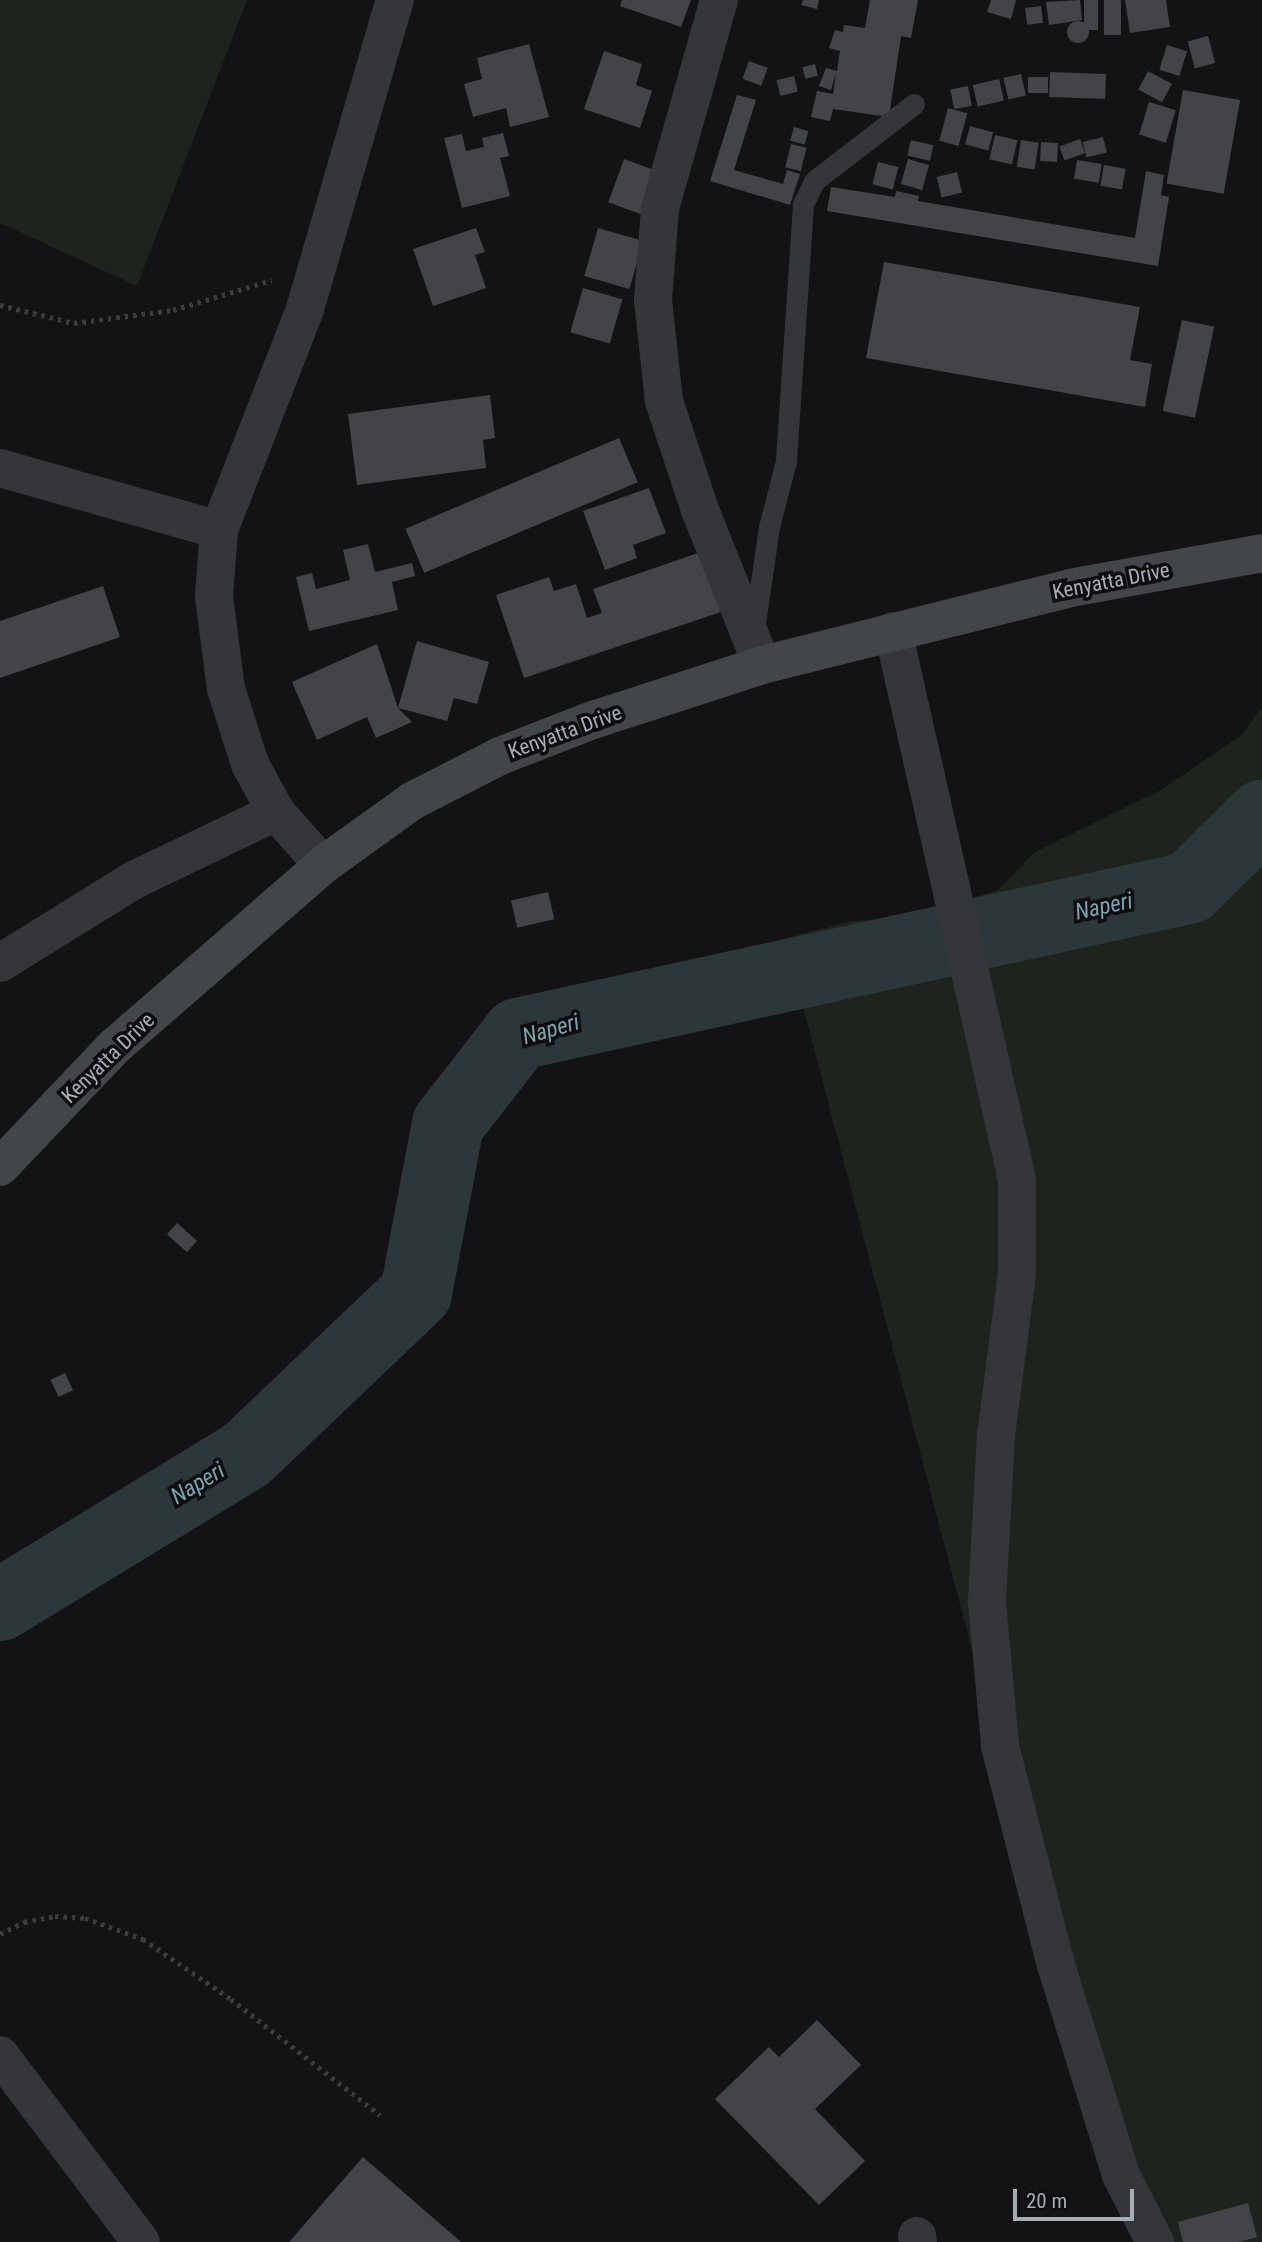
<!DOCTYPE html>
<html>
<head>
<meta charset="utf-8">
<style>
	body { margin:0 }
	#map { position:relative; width:1262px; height:2242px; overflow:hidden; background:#131315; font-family:"Roboto Condensed",sans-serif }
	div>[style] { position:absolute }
	.green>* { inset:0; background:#1e241d }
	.river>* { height:72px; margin:-36px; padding:0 36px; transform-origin:36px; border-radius:36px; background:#2c373a }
	.building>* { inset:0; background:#424448; transform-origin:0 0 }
	.round { border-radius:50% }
	.path>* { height:4.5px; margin-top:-2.25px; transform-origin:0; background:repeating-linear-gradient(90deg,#3a3d40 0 3.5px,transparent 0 8.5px) }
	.service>* { height:21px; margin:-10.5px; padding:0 10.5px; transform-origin:10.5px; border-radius:10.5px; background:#343639 }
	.minor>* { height:38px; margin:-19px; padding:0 19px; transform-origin:19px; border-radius:19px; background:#343639 }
	.secondary>* { height:38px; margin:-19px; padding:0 19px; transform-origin:19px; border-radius:19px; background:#424649 }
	span { translate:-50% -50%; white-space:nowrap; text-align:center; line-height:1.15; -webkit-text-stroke:7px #0e0e10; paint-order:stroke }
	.street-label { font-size:21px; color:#a5adb5 }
	.water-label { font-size:23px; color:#7da3af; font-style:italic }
	.scale { position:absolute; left:1013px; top:2189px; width:121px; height:32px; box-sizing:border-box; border:4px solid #a5adb5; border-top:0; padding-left:9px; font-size:21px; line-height:24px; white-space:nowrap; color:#a5adb5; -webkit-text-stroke:5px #0e0e10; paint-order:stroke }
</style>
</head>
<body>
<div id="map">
	<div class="green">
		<div style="clip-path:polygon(0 0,247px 0,137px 286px,0 223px)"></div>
		<div style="clip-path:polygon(1262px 706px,1262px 2242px,1134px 2242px,1063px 1996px,785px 938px,852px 921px,911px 918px,998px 890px,1035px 852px,1161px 790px,1242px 735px)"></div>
	</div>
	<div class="river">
		<div style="left:0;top:1605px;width:288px;rotate:-31.4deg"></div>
		<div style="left:246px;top:1455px;width:235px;rotate:-43.6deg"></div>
		<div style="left:416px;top:1293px;width:172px;rotate:-79.3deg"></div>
		<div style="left:448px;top:1124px;width:114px;rotate:-52.1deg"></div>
		<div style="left:518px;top:1034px;width:687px;rotate:-12.28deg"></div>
		<div style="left:1189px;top:888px;width:103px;rotate:-44.6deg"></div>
	</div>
	<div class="building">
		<div style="clip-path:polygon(622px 0,691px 0,681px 27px,620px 6px)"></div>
		<div style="clip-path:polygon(803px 0,819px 0,817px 9px,801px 5px)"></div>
		<div style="clip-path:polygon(870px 0,918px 0,911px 38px,901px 36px,889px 117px,833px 109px,830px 121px,811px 117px,817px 91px,833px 94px,836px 73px,831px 90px,819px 86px,826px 68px,837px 71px,840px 51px,829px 48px,835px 30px,843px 32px,844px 25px,865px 28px)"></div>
		<div style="clip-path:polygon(991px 0,1016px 0,1011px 19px,987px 12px)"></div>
		<div style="clip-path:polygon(1080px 0,1082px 20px,1049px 25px,1046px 2px)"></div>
		<div style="left:1084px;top:0;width:14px;height:30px"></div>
		<div style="left:1104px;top:0;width:17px;height:35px"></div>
		<div style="clip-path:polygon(1125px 0,1166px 0,1170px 27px,1130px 33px)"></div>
		<div style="left:1041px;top:6px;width:17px;height:16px;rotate:83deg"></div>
		<div class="round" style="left:1067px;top:21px;width:22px;height:22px"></div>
		<div style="left:1208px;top:36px;width:28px;height:21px;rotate:75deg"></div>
		<div style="clip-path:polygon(529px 44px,549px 117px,510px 127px,506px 108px,473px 117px,464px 84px,482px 79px,477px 58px)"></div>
		<div style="left:1167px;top:45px;width:21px;height:26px;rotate:17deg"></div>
		<div style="clip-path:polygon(604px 51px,642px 64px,636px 85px,652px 91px,640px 128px,584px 109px)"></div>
		<div style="left:749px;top:61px;width:20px;height:19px;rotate:20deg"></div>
		<div style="left:815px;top:64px;width:12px;height:13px;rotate:76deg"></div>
		<div style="left:1148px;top:71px;width:27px;height:21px;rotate:28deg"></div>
		<div style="left:1050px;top:72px;width:56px;height:25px;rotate:2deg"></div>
		<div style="left:1021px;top:74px;width:22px;height:18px;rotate:77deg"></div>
		<div style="left:794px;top:76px;width:16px;height:18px;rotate:76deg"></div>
		<div style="left:1028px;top:77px;width:20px;height:16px"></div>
		<div style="left:999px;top:79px;width:22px;height:27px;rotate:77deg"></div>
		<div style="left:968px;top:86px;width:20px;height:18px;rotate:79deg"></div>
		<div style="left:1183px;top:90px;width:58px;height:95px;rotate:10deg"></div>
		<div style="clip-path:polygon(737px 95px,756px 100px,734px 170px,783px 184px,787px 170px,800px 174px,790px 205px,710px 181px)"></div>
		<div style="left:1149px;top:102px;width:28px;height:34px;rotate:17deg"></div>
		<div style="left:948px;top:108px;width:20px;height:34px;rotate:15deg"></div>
		<div style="left:970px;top:126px;width:24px;height:19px;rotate:15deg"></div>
		<div style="left:794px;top:127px;width:15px;height:14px;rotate:16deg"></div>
		<div style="clip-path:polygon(503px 133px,509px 156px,500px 158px,510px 196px,462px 208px,444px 138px,462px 134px,466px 151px,484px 147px,482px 138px)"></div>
		<div style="left:995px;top:135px;width:23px;height:25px;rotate:13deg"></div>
		<div style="left:1103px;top:137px;width:16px;height:21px;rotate:76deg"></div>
		<div style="left:1080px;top:139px;width:15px;height:22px;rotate:70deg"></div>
		<div style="left:911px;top:140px;width:23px;height:16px;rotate:13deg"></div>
		<div style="left:1021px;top:140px;width:18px;height:27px;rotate:9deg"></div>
		<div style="left:1058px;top:143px;width:19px;height:17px;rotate:93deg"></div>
		<div style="left:791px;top:144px;width:16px;height:24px;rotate:14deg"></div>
		<div style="left:624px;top:159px;width:37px;height:46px;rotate:20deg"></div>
		<div style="left:908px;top:159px;width:22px;height:26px;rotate:16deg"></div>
		<div style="left:1077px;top:160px;width:25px;height:19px;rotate:9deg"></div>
		<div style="left:878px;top:162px;width:21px;height:23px;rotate:14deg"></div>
		<div style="left:1104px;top:165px;width:22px;height:21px;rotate:10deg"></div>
		<div style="clip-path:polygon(1146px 171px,1164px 175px,1161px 195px,1169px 197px,1158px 266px,827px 211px,831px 187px,895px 197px,896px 191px,919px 196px,918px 201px,1135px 238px)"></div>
		<div style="left:957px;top:172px;width:21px;height:21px;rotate:76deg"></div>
		<div style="clip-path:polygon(476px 228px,485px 252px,475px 255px,486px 288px,433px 306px,413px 249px)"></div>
		<div style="left:598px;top:228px;width:47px;height:50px;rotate:16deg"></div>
		<div style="clip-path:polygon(884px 262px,1140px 307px,1130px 360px,1152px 364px,1145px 407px,866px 358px)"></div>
		<div style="left:583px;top:288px;width:41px;height:46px;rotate:16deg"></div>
		<div style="left:1182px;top:320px;width:33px;height:93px;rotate:12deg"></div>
		<div style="clip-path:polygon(490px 395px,495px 438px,483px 440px,486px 468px,357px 485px,348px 414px)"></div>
		<div style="left:619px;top:438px;width:48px;height:232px;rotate:67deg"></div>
		<div style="clip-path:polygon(649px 488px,666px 533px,633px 545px,637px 558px,605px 570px,583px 511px)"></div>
		<div style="clip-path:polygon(368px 544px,375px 572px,412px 563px,415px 576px,392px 582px,398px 610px,309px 631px,296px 577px,312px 573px,316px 589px,350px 580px,343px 550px)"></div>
		<div style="clip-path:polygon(704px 551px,724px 611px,524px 678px,496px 595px,549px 577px,554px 591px,576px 584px,587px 618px,602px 613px,593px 589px)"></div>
		<div style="clip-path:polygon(103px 586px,120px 637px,0 678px,0 621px)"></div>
		<div style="clip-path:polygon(417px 641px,489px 662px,477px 704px,454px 698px,447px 721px,398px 708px)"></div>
		<div style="clip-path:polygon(377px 644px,398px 708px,412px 722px,376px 738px,367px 717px,317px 740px,292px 682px)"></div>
		<div style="left:548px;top:892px;width:28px;height:38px;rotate:77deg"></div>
		<div style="left:177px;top:1223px;width:27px;height:15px;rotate:42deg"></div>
		<div style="left:65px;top:1373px;width:19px;height:16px;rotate:65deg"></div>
		<div style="clip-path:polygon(817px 2020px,861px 2065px,815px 2109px,865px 2161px,819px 2205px,715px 2099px,769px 2047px,779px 2057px)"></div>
		<div style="clip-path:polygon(363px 2157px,461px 2242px,289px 2242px)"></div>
		<div style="clip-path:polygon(1248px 2203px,1257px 2237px,1239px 2242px,1183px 2242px,1178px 2222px)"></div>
	</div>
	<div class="path">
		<div style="left:0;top:305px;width:76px;rotate:13.7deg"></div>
		<div style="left:74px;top:323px;width:100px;rotate:-7.5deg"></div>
		<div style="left:173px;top:310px;width:103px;rotate:-16.9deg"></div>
		<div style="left:0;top:1934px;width:27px;rotate:-27deg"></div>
		<div style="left:24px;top:1922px;width:32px;rotate:-11deg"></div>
		<div style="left:55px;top:1916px;width:30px;rotate:4deg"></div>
		<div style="left:85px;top:1918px;width:62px;rotate:19.9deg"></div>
		<div style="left:143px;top:1939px;width:107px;rotate:34.3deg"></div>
		<div style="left:231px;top:1999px;width:189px;rotate:37.9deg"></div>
	</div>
	<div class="service">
		<div style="left:754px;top:630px;width:104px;rotate:-81.7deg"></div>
		<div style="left:769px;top:527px;width:68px;rotate:-75.6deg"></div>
		<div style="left:786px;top:461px;width:258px;rotate:-86.2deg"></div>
		<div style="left:803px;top:204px;width:25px;rotate:-64deg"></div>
		<div style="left:814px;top:181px;width:126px;rotate:-37.6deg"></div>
	</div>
	<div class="minor">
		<div style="left:719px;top:0;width:217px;rotate:105.8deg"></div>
		<div style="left:660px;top:209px;width:91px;rotate:94.4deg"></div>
		<div style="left:653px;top:300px;width:102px;rotate:83.8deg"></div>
		<div style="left:664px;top:401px;width:115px;rotate:71.7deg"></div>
		<div style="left:700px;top:510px;width:167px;rotate:68.2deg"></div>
		<div style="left:0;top:468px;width:228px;rotate:15.8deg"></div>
		<div style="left:893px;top:631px;width:563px;rotate:77.27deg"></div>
		<div style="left:1017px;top:1180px;width:94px;rotate:90deg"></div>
		<div style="left:1017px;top:1274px;width:162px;rotate:97.4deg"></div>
		<div style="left:996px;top:1435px;width:167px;rotate:93.1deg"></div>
		<div style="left:987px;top:1602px;width:145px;rotate:84.8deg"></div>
		<div style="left:1000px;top:1746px;width:226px;rotate:75.7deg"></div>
		<div style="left:1056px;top:1965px;width:220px;rotate:72.8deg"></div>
		<div style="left:1121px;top:2175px;width:75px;rotate:63.1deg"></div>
		<div style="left:323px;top:865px;width:71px;rotate:-131.6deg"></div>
		<div style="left:276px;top:812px;width:55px;rotate:-118.4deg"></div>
		<div style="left:250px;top:764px;width:79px;rotate:-107.7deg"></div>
		<div style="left:226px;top:689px;width:94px;rotate:-97.4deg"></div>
		<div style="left:214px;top:596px;width:66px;rotate:-85.7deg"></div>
		<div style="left:219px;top:530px;width:237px;rotate:-68.7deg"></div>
		<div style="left:305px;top:309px;width:322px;rotate:-73.8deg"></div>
		<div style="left:0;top:963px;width:158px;rotate:-31.8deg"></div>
		<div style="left:134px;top:880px;width:157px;rotate:-25.6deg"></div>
		<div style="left:0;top:2055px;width:234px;rotate:53deg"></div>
		<div style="left:917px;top:2236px;width:6px;rotate:81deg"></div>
	</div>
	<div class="secondary">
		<div style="left:0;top:1167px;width:166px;rotate:-46.5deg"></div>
		<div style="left:114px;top:1047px;width:277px;rotate:-41deg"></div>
		<div style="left:323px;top:865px;width:110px;rotate:-35.7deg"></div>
		<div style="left:412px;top:801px;width:99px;rotate:-27.1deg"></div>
		<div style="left:500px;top:756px;width:100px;rotate:-21.2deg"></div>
		<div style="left:593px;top:720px;width:178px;rotate:-18deg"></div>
		<div style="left:762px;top:665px;width:317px;rotate:-14deg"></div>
		<div style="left:1070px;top:588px;width:195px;rotate:-10.3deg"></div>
	</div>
	<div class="street-label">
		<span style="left:1111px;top:581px;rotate:-11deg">Kenyatta Drive</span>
		<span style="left:565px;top:732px;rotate:-20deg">Kenyatta Drive</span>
		<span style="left:108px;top:1058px;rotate:-44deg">Kenyatta Drive</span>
	</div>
	<div class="water-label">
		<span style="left:1104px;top:907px;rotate:-12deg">Naperi</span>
		<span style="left:551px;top:1030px;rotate:-16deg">Naperi</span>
		<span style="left:198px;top:1484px;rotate:-31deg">Naperi</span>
	</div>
	<div class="scale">20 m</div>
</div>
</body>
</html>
